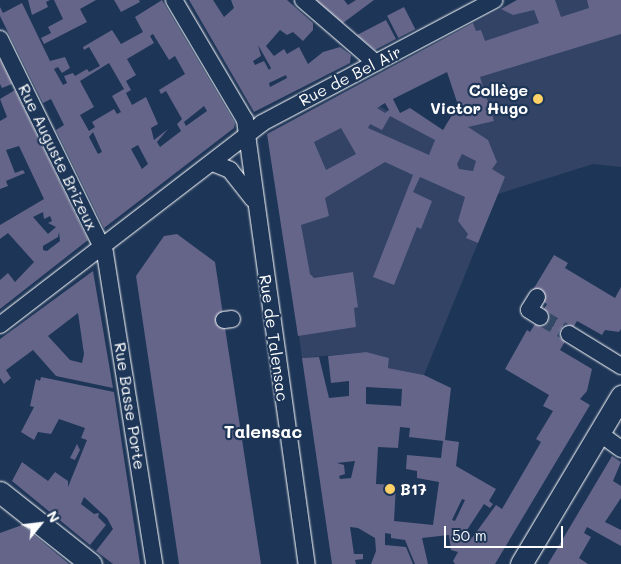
<!DOCTYPE html>
<html>
<head>
<meta charset="utf-8">
<style>
	body { margin:0 }
	#map { position:relative; width:621px; height:564px; overflow:hidden; background:#1d3557; font-family:Mali,sans-serif }
	div>[style] { position:absolute }
	.built>* { inset:0; background:#324366 }
	.building>* { inset:0; background:#646589; transform-origin:0 0 }
	.minor-tunnel>* { height:16px; margin-top:-8px; transform-origin:0; background:repeating-linear-gradient(90deg,#344968 0 16px,transparent 0 24px) }
	.roads { filter:drop-shadow(0 0 1px #fff) drop-shadow(0 0 1px #fff) }
	.minor>* { height:16px; margin:-8px; padding:0 8px; transform-origin:8px; border-radius:8px; background:#1d3557 }
	.major>* { height:21px; margin:-10.5px; padding:0 10.5px; transform-origin:10.5px; border-radius:10.5px; background:#1d3557 }
	.dots>* { width:14px; height:14px; translate:-50% -50%; box-sizing:border-box; border:2px solid #1d3557; border-radius:50% }
	span { translate:-50% -50%; white-space:nowrap; text-align:center; line-height:1.15; -webkit-text-stroke:4.5px #1d3557; paint-order:stroke }
	.street-label { font-size:16px; color:#fff }
	.poi-label { font-size:16px; color:#fff; font-weight:700 }
	.right { translate:-100% -50%; text-align:right }
	.left { translate:0 -50%; text-align:left }
	.neighbourhood-label { font-size:18px; color:#fff; font-weight:700 }
	.north { position:absolute; left:15px; top:499px; width:50px; height:50px; -webkit-text-stroke:4px #1d3557; paint-order:stroke; rotate:61deg; font-size:14px; font-weight:700; line-height:20px; text-align:center; color:#fff }
	.north::after { content:''; display:block; margin:auto; width:18px; height:22px; background:#fff; clip-path:polygon(50% 0,100% 100%,50% 72%,0 100%) }
	.scale { position:absolute; left:444px; top:526px; width:119px; height:22px; box-sizing:border-box; border:2px solid #fff; border-top:0; padding-left:6px; font-size:15px; line-height:18px; white-space:nowrap; color:#fff; -webkit-text-stroke:4px #1d3557; paint-order:stroke }
</style>
</head>
<body>
<div id="map">
	<div class="built">
		<div style="clip-path:polygon(517px 0,621px 0,621px 167px,593px 164px,498px 194px,424px 375px,388px 368px,389px 358px,365px 352px,302px 358px,274px 150px,365px 98px,450px 146px,458px 105px,439px 42px)"></div>
	</div>
	<div class="building">
		<div style="clip-path:polygon(28px 0,50px 0,46px 2px,48px 7px,32px 15px)"></div>
		<div style="clip-path:polygon(54px 0,96px 0,80px 9px,87px 22px,44px 44px,41px 38px,51px 33px,48px 27px,63px 19px)"></div>
		<div style="clip-path:polygon(114px 0,139px 0,140px 2px,121px 12px)"></div>
		<div style="clip-path:polygon(evenodd,162px 0,235px 123px,234px 128px,104px 228px,56px 130px,64px 125px,51px 99px,43px 103px,0 16px,0 7px,3px 13px,22px 3px,50px 61px,65px 57px,70px 68px,62px 73px,58px 67px,54px 69px,63px 85px,67px 83px,64px 76px,73px 73px,75px 76px,87px 69px,89px 72px,100px 66px,89px 47px,84px 50px,83px 47px,112px 30px,121px 44px,143px 32px,135px 17px,162px 0,153px 34px,169px 60px,175px 56px,185px 74px,159px 90px,161px 94px,166px 91px,182px 119px,177px 124px,181px 131px,160px 147px,157px 142px,168px 129px,154px 140px,151px 128px,158px 124px,146px 97px,132px 105px,126px 93px,131px 90px,126px 81px,136px 75px,127px 59px,154px 43px,150px 36px,153px 34px,162px 0,109px 63px,124px 89px,112px 96px,121px 112px,117px 114px,114px 109px,92px 122px,95px 127px,89px 131px,80px 115px,94px 107px,80px 81px,109px 63px,162px 0,204px 106px,207px 111px,186px 126px,184px 122px,204px 106px,162px 0,93px 132px,102px 152px,98px 154px,89px 137px,93px 132px,162px 0,138px 145px,148px 164px,142px 169px,131px 149px,138px 145px)"></div>
		<div style="clip-path:polygon(evenodd,189px 0,213px 0,224px 17px,234px 8px,231px 0,287px 0,313px 23px,313px 30px,303px 41px,293px 32px,287px 35px,280px 30px,266px 46px,274px 56px,284px 49px,287px 54px,299px 47px,308px 64px,323px 52px,340px 47px,351px 55px,350px 63px,254px 112px,189px 0,258px 45px,271px 68px,269px 70px,264px 61px,255px 65px,253px 61px,261px 56px,258px 45px,189px 0,286px 75px,287px 78px,270px 87px,269px 83px,286px 75px)"></div>
		<div style="clip-path:polygon(316px 0,344px 0,348px 5px,356px 0,374px 0,343px 23px)"></div>
		<div style="clip-path:polygon(evenodd,517px 0,555px 0,561px 17px,589px 8px,587px 0,621px 0,621px 34px,480px 77px,494px 121px,468px 127px,488px 140px,497px 162px,492px 169px,505px 177px,478px 243px,466px 238px,468px 234px,458px 221px,465px 197px,420px 177px,413px 192px,432px 201px,421px 229px,417px 227px,394px 285px,373px 277px,413px 175px,385px 162px,325px 198px,329px 216px,301px 225px,310px 274px,314px 278px,353px 272px,358px 307px,354px 308px,356px 327px,298px 336px,267px 134px,473px 23px,476px 31px,481px 30px,485px 41px,539px 23px,534px 10px,513px 15px,501px 9px,517px 0,447px 72px,458px 105px,443px 130px,410px 108px,400px 113px,393px 99px,447px 72px,517px 0,385px 103px,389px 110px,385px 113px,377px 108px,385px 103px,517px 0,390px 116px,435px 140px,429px 155px,368px 128px,370px 124px,382px 130px,390px 116px,517px 0,341px 128px,356px 154px,326px 170px,314px 142px,341px 128px,517px 0,462px 154px,476px 161px,473px 171px,459px 169px,457px 164px,462px 154px)"></div>
		<div style="left:404px;top:7px;width:25px;height:19px;rotate:63deg"></div>
		<div style="clip-path:polygon(386px 20px,396px 39px,375px 50px,357px 35px)"></div>
		<div style="clip-path:polygon(0 60px,12px 84px,2px 88px,0 84px)"></div>
		<div style="clip-path:polygon(evenodd,15px 90px,88px 240px,0 309px,0 280px,8px 273px,15px 282px,34px 262px,8px 233px,0 239px,0 225px,44px 199px,19px 146px,6px 150px,15px 173px,23px 170px,25px 173px,6px 181px,8px 186px,0 189px,0 121px,7px 117px,0 99px,15px 90px,43px 212px,44px 219px,50px 216px,52px 221px,48px 223px,56px 227px,48px 234px,33px 217px,43px 212px,15px 90px,59px 232px,60px 241px,47px 251px,43px 250px,43px 246px,58px 237px,59px 232px)"></div>
		<div style="clip-path:polygon(177px 234px,215px 262px,261px 564px,179px 564px,136px 276px,164px 236px)"></div>
		<div style="clip-path:polygon(evenodd,554px 255px,568px 263px,565px 268px,615px 298px,621px 287px,621px 329px,619px 332px,605px 330px,602px 335px,577px 321px,560px 350px,592px 369px,587px 391px,580px 399px,590px 405px,495px 564px,455px 564px,453px 561px,458px 552px,451px 550px,449px 535px,422px 538px,428px 564px,415px 564px,405px 540px,391px 538px,391px 534px,385px 533px,385px 545px,406px 547px,413px 564px,371px 564px,376px 551px,375px 538px,358px 528px,350px 527px,354px 554px,363px 554px,363px 559px,355px 560px,356px 564px,332px 564px,302px 358px,319px 357px,329px 398px,349px 396px,349px 381px,331px 383px,328px 356px,366px 352px,389px 358px,388px 368px,424px 375px,451px 388px,445px 440px,459px 442px,456px 466px,496px 489px,489px 501px,493px 504px,490px 508px,484px 504px,465px 533px,472px 538px,496px 505px,502px 509px,541px 442px,536px 439px,553px 411px,543px 406px,549px 395px,505px 369px,527px 330px,530px 332px,547px 304px,531px 293px,554px 255px,366px 387px,402px 389px,401px 406px,366px 404px,366px 387px,554px 255px,400px 427px,410px 428px,409px 437px,443px 441px,441px 458px,407px 455px,406px 469px,417px 471px,417px 478px,439px 482px,433px 525px,394px 521px,396px 485px,376px 484px,378px 447px,398px 448px,400px 427px,554px 255px,355px 461px,351px 478px,340px 479px,339px 476px,345px 474px,344px 465px,337px 463px,355px 461px,554px 255px,462px 499px,465px 500px,455px 521px,452px 520px,462px 499px)"></div>
		<div style="clip-path:polygon(evenodd,93px 271px,113px 388px,56px 376px,33px 350px,6px 370px,11px 378px,4px 384px,0 378px,0 339px,93px 271px,78px 313px,84px 354px,82px 363px,70px 360px,48px 336px,78px 313px)"></div>
		<div style="clip-path:polygon(41px 377px,114px 392px,140px 564px,113px 564px,96px 551px,113px 529px,107px 518px,84px 497px,81px 504px,94px 514px,99px 513px,98px 517px,106px 525px,90px 545px,12px 481px,22px 462px,48px 481px,55px 472px,68px 481px,68px 487px,87px 440px,81px 438px,85px 428px,59px 419px,51px 434px,38px 432px,34px 440px,21px 432px,34px 407px,30px 406px,36px 379px,40px 381px)"></div>
		<div style="clip-path:polygon(77px 444px,80px 450px,75px 460px,70px 458px)"></div>
		<div style="clip-path:polygon(612px 456px,621px 462px,613px 481px,621px 486px,621px 498px,605px 522px,621px 530px,621px 546px,587px 527px,584px 533px,591px 537px,579px 558px,588px 564px,548px 564px)"></div>
		<div style="clip-path:polygon(22px 525px,69px 564px,0 564px,0 533px)"></div>
	</div>
	<div class="minor-tunnel">
		<div style="left:540px;top:317px;width:34px;rotate:30deg"></div>
	</div>
	<div class="roads">
		<div class="minor">
			<div style="left:174px;top:0;width:139px;rotate:59.4deg"></div>
			<div style="left:245px;top:120px;width:448px;rotate:82.1deg"></div>
			<div style="left:303px;top:0;width:96px;rotate:40.8deg"></div>
			<div style="left:0;top:39px;width:238px;rotate:63.9deg"></div>
			<div style="left:105px;top:253px;width:315px;rotate:81deg"></div>
			<div style="left:213px;top:163px;width:18px;rotate:22deg"></div>
			<div style="left:230px;top:170px;width:37px;rotate:52deg"></div>
			<div style="left:537px;top:297px;width:15px;rotate:122deg"></div>
			<div style="left:529px;top:310px;width:13px;rotate:32deg"></div>
			<div style="left:224px;top:320px;width:8px;rotate:-7deg"></div>
			<div style="left:0;top:325px;width:331px;rotate:-37.6deg"></div>
			<div style="left:262px;top:123px;width:263px;rotate:-27.9deg"></div>
			<div style="left:569px;top:334px;width:61px;rotate:31.6deg"></div>
			<div style="left:599px;top:433px;width:27px;rotate:36deg"></div>
		</div>
		<div class="major">
			<div style="left:0;top:492px;width:116px;rotate:38.4deg"></div>
			<div style="left:521px;top:564px;width:196px;rotate:-59.2deg"></div>
		</div>
	</div>
	<div class="dots">
		<div style="left:538px;top:99px;background:#ffd166"></div>
		<div style="left:390px;top:489px;background:#ffd166"></div>
	</div>
	<div class="street-label">
		<span style="left:350px;top:76px;rotate:-27deg">Rue de Bel Air</span>
		<span style="left:58px;top:157px;rotate:64deg">Rue Auguste Brizeux</span>
		<span style="left:274px;top:338px;rotate:82deg">Rue de Talensac</span>
		<span style="left:130px;top:406px;rotate:81deg">Rue Basse Porte</span>
	</div>
	<div class="poi-label">
		<span class="right" style="left:528px;top:99px">Collège<br>Victor Hugo</span>
		<span class="left" style="left:400px;top:489px">B17</span>
	</div>
	<div class="neighbourhood-label">
		<span style="left:263px;top:431px">Talensac</span>
	</div>
	<div class="north">N</div>
	<div class="scale">50 m</div>
</div>
</body>
</html>
